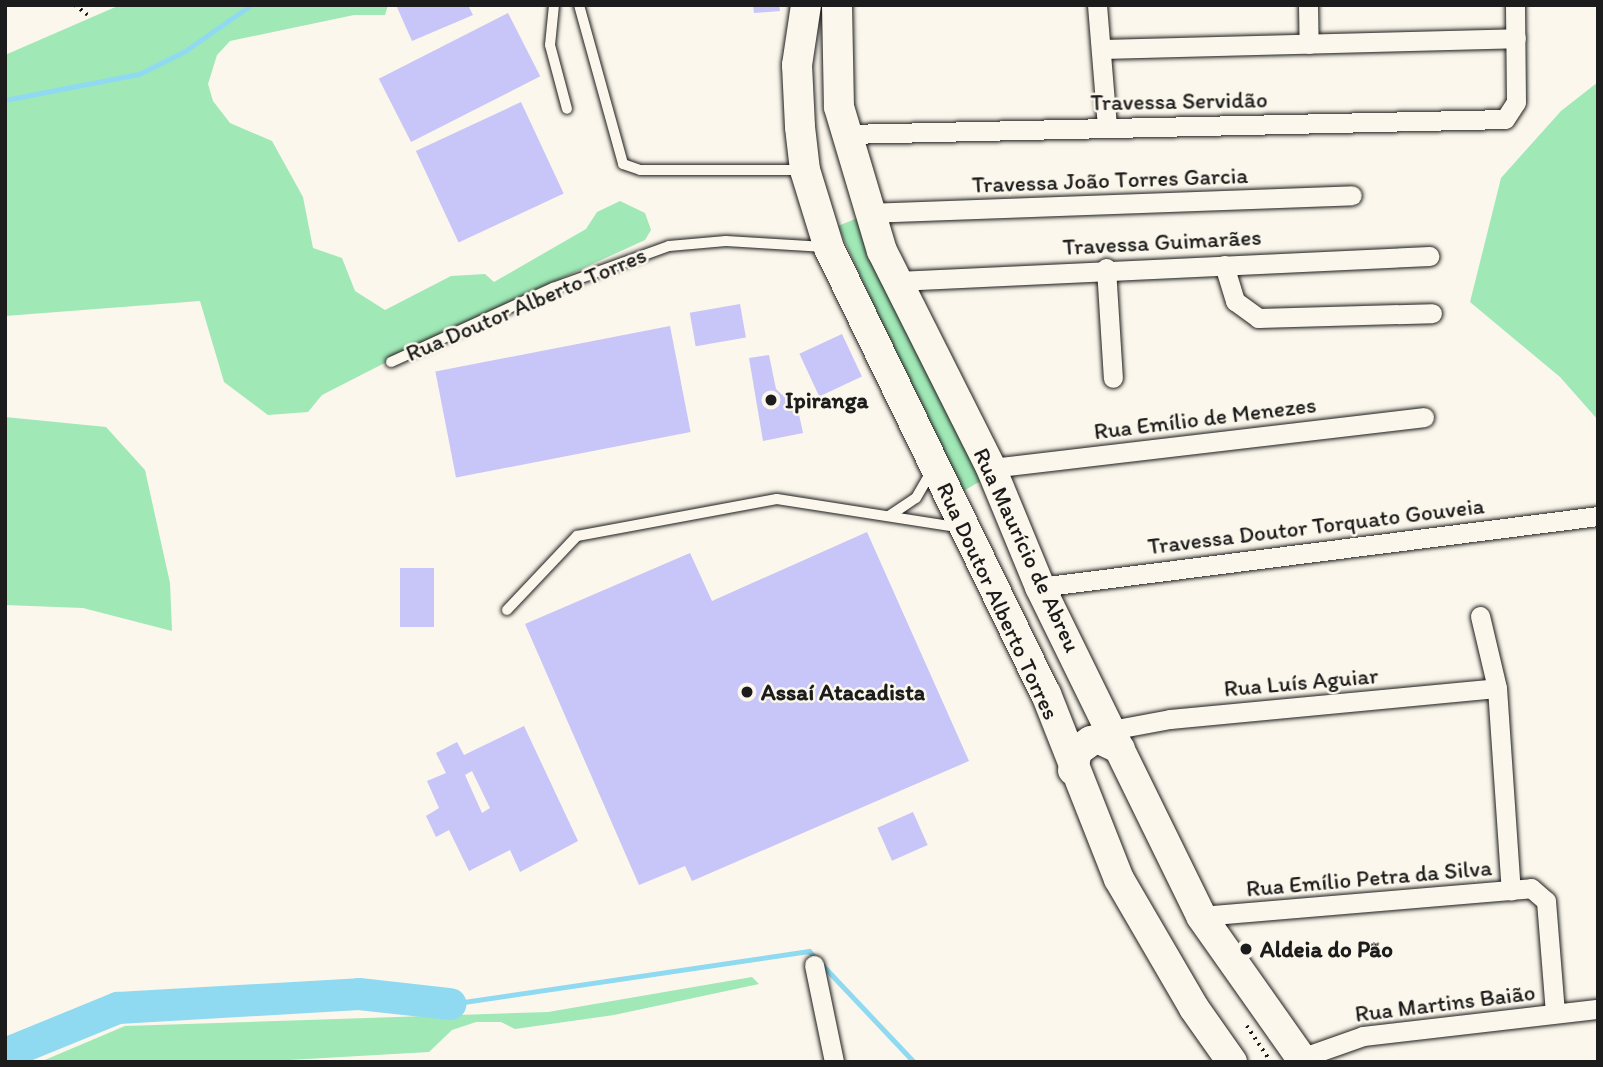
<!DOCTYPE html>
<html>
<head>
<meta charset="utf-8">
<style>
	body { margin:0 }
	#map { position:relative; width:1603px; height:1067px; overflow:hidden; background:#fbf7ec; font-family:Itim,sans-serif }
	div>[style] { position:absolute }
	.green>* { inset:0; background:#a0e8b6 }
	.stream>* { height:5px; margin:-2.5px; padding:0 2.5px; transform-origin:2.5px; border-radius:2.5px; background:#90daf1 }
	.river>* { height:32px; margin:-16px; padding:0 16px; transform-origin:16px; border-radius:16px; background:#90daf1 }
	.building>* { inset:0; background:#c8c5f8; transform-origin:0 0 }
	.path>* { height:3.5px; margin-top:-1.75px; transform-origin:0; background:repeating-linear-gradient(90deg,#1c1c1c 0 2px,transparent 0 7px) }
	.roads { filter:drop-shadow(0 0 2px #1c1c1c) drop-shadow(0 0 2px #1c1c1c) }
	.lane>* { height:10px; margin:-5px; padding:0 5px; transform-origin:5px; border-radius:5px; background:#fbf7ec }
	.street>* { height:19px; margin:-9.5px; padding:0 9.5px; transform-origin:9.5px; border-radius:9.5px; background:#fbf7ec }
	.primary>* { height:30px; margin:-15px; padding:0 15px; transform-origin:15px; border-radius:15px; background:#fbf7ec }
	.dots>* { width:19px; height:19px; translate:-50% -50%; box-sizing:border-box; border:4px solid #fbf7ec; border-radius:50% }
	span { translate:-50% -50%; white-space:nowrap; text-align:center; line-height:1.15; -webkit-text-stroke:5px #fbf7ec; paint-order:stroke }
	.street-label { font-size:23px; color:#1c1c1c }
	.poi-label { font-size:23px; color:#1c1c1c; font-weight:700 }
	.left { translate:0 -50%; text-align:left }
	.frame { position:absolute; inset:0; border:7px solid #1c1c1c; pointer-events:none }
</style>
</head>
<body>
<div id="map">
	<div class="green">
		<div style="clip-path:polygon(120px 5px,388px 5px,385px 15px,354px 15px,230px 41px,217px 55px,208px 84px,213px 101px,230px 123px,272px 141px,303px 197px,313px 248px,342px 258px,355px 291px,385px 310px,451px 276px,485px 274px,494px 282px,586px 229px,597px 212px,620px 201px,645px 213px,651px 230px,645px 240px,459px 325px,322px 395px,308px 412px,268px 415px,224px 382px,200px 301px,5px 316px,5px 55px)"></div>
		<div style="clip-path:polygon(1598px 82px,1598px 420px,1560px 377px,1470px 302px,1501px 178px,1561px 111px)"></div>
		<div style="clip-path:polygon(860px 217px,988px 477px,958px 494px,838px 226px)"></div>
		<div style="clip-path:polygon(5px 417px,106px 427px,145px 470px,170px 583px,172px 631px,83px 608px,5px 605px)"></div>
		<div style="clip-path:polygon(752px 977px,759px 984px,614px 1015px,515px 1029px,501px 1022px,476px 1022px,452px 1030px,429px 1052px,253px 1062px,40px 1062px,125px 1026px,548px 1012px)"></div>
	</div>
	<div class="stream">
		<div style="left:5px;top:100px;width:136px;rotate:-11deg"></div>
		<div style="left:139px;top:74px;width:51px;rotate:-26.6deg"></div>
		<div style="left:185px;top:51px;width:80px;rotate:-34.9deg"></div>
		<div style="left:450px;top:1004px;width:363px;rotate:-8.4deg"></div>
		<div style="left:809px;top:951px;width:153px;rotate:46.6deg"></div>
	</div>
	<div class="river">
		<div style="left:5px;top:1054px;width:122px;rotate:-22.2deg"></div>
		<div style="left:118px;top:1008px;width:241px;rotate:-3.3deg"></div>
		<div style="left:359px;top:994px;width:92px;rotate:6.3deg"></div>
	</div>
	<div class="building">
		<div style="clip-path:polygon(396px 5px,468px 5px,473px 15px,412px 41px)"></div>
		<div style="clip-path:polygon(753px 5px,779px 5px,780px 11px,754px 13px)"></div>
		<div style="left:508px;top:13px;width:71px;height:145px;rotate:63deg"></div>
		<div style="left:521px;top:102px;width:101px;height:116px;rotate:65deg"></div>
		<div style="left:740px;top:304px;width:34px;height:51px;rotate:80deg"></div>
		<div style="left:670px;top:326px;width:108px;height:239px;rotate:79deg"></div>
		<div style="left:842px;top:334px;width:47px;height:47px;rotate:65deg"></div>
		<div style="clip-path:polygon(769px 355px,776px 389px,798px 410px,803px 433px,763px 441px,749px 358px)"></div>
		<div style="clip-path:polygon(867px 532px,969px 761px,692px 881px,685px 866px,639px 885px,525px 624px,690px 553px,712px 601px)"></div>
		<div style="left:400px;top:568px;width:34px;height:59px"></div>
		<div style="clip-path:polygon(evenodd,524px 726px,578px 841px,520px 872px,510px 850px,469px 871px,449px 830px,436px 837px,426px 816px,439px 808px,427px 781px,446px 773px,436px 753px,457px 742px,464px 755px,524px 726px,472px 771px,490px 808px,482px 813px,465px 775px,472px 771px)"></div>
		<div style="left:913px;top:812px;width:36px;height:39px;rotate:66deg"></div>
	</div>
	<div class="path">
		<div style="left:75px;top:5px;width:16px;rotate:38deg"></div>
		<div style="left:1247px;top:1026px;width:43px;rotate:56.3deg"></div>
	</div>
	<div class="roads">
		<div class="lane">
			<div style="left:554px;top:5px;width:40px;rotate:95.7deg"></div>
			<div style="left:550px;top:45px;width:66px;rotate:75.1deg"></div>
			<div style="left:579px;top:5px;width:165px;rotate:74.5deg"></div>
			<div style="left:623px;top:164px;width:18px;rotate:19deg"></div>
			<div style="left:640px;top:170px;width:163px"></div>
			<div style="left:391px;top:362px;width:178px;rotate:-24.6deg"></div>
			<div style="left:553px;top:288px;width:123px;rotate:-19.9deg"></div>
			<div style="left:669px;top:246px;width:57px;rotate:-5deg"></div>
			<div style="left:726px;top:241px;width:99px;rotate:3.5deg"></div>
			<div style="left:889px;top:516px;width:32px;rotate:-34deg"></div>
			<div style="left:916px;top:498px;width:28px;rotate:-60deg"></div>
			<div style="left:507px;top:610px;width:102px;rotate:-46.6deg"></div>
			<div style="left:577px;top:536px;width:203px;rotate:-10.5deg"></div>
			<div style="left:777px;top:499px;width:187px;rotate:8.9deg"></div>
		</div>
		<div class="street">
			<div style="left:1097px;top:5px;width:122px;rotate:85.3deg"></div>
			<div style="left:1308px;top:5px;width:39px;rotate:89deg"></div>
			<div style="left:1102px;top:49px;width:414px;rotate:-1.5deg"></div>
			<div style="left:846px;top:134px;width:659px;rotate:-1.3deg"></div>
			<div style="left:1505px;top:119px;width:20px;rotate:-57deg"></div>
			<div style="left:1516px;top:102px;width:97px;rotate:-90.6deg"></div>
			<div style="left:869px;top:213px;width:483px;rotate:-2.1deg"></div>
			<div style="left:1224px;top:265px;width:38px;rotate:73deg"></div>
			<div style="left:1235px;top:301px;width:29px;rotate:36deg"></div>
			<div style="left:1258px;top:318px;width:174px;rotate:-1.6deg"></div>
			<div style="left:1106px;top:268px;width:110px;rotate:86.4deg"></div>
			<div style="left:897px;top:281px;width:533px;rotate:-2.69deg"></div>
			<div style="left:991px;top:468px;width:436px;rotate:-6.7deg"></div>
			<div style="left:1040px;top:587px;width:562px;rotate:-7.25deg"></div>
			<div style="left:1480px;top:616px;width:74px;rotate:76.7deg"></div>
			<div style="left:1497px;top:688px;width:203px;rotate:86.1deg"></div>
			<div style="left:1111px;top:730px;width:60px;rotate:-10.6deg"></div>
			<div style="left:1170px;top:719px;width:328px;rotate:-5.4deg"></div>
			<div style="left:1201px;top:916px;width:331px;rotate:-4.8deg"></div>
			<div style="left:1531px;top:888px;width:20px;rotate:41deg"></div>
			<div style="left:1546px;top:901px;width:112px;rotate:85.4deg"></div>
			<div style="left:814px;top:965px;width:99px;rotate:78.3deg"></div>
			<div style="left:1301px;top:1058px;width:66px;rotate:-19.5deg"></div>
			<div style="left:1363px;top:1036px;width:237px;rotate:-6.6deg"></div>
		</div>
		<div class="primary">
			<div style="left:806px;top:5px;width:61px;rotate:98.5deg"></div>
			<div style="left:797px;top:65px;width:62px;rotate:87.2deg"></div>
			<div style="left:800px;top:127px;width:43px;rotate:83.4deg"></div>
			<div style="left:805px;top:170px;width:82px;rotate:72.9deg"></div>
			<div style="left:829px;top:248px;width:496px;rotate:64.1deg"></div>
			<div style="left:1046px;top:694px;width:199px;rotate:68.5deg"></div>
			<div style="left:1119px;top:879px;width:149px;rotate:59.8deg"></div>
			<div style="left:1194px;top:1008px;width:66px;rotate:54.9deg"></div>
			<div style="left:837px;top:5px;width:102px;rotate:88.9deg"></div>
			<div style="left:839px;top:107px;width:150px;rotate:73.4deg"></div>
			<div style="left:882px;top:251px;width:243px;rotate:63.3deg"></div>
			<div style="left:991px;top:468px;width:129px;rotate:67.6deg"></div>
			<div style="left:1040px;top:587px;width:366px;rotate:63.9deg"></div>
			<div style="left:1201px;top:916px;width:179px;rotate:54.8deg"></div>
			<div style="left:1073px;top:770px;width:19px;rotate:-78deg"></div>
			<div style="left:1077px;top:751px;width:17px;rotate:-36deg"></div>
			<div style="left:1091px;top:741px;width:8px;rotate:-14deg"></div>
			<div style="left:1099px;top:739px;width:23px;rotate:25deg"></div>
		</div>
	</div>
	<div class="dots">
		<div style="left:771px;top:400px;background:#1c1c1c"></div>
		<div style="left:747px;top:692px;background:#1c1c1c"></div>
		<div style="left:1246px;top:949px;background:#1c1c1c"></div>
	</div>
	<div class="street-label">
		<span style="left:1179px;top:101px;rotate:-1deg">Travessa Servidão</span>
		<span style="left:1110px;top:180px;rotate:-2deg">Travessa João Torres Garcia</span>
		<span style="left:1162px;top:242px;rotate:-3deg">Travessa Guimarães</span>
		<span style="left:526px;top:304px;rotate:-23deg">Rua Doutor Alberto Torres</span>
		<span style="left:1205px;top:418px;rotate:-7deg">Rua Emílio de Menezes</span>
		<span style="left:1316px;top:526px;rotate:-7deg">Travessa Doutor Torquato Gouveia</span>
		<span style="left:1027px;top:550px;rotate:65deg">Rua Maurício de Abreu</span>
		<span style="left:998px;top:601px;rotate:65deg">Rua Doutor Alberto Torres</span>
		<span style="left:1301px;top:682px;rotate:-5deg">Rua Luís Aguiar</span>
		<span style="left:1369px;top:878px;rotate:-5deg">Rua Emílio Petra da Silva</span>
		<span style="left:1445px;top:1003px;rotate:-7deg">Rua Martins Baião</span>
	</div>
	<div class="poi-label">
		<span class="left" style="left:785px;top:400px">Ipiranga</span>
		<span class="left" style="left:761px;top:692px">Assaí Atacadista</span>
		<span class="left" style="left:1260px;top:949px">Aldeia do Pão</span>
	</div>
	<div class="frame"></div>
</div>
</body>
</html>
